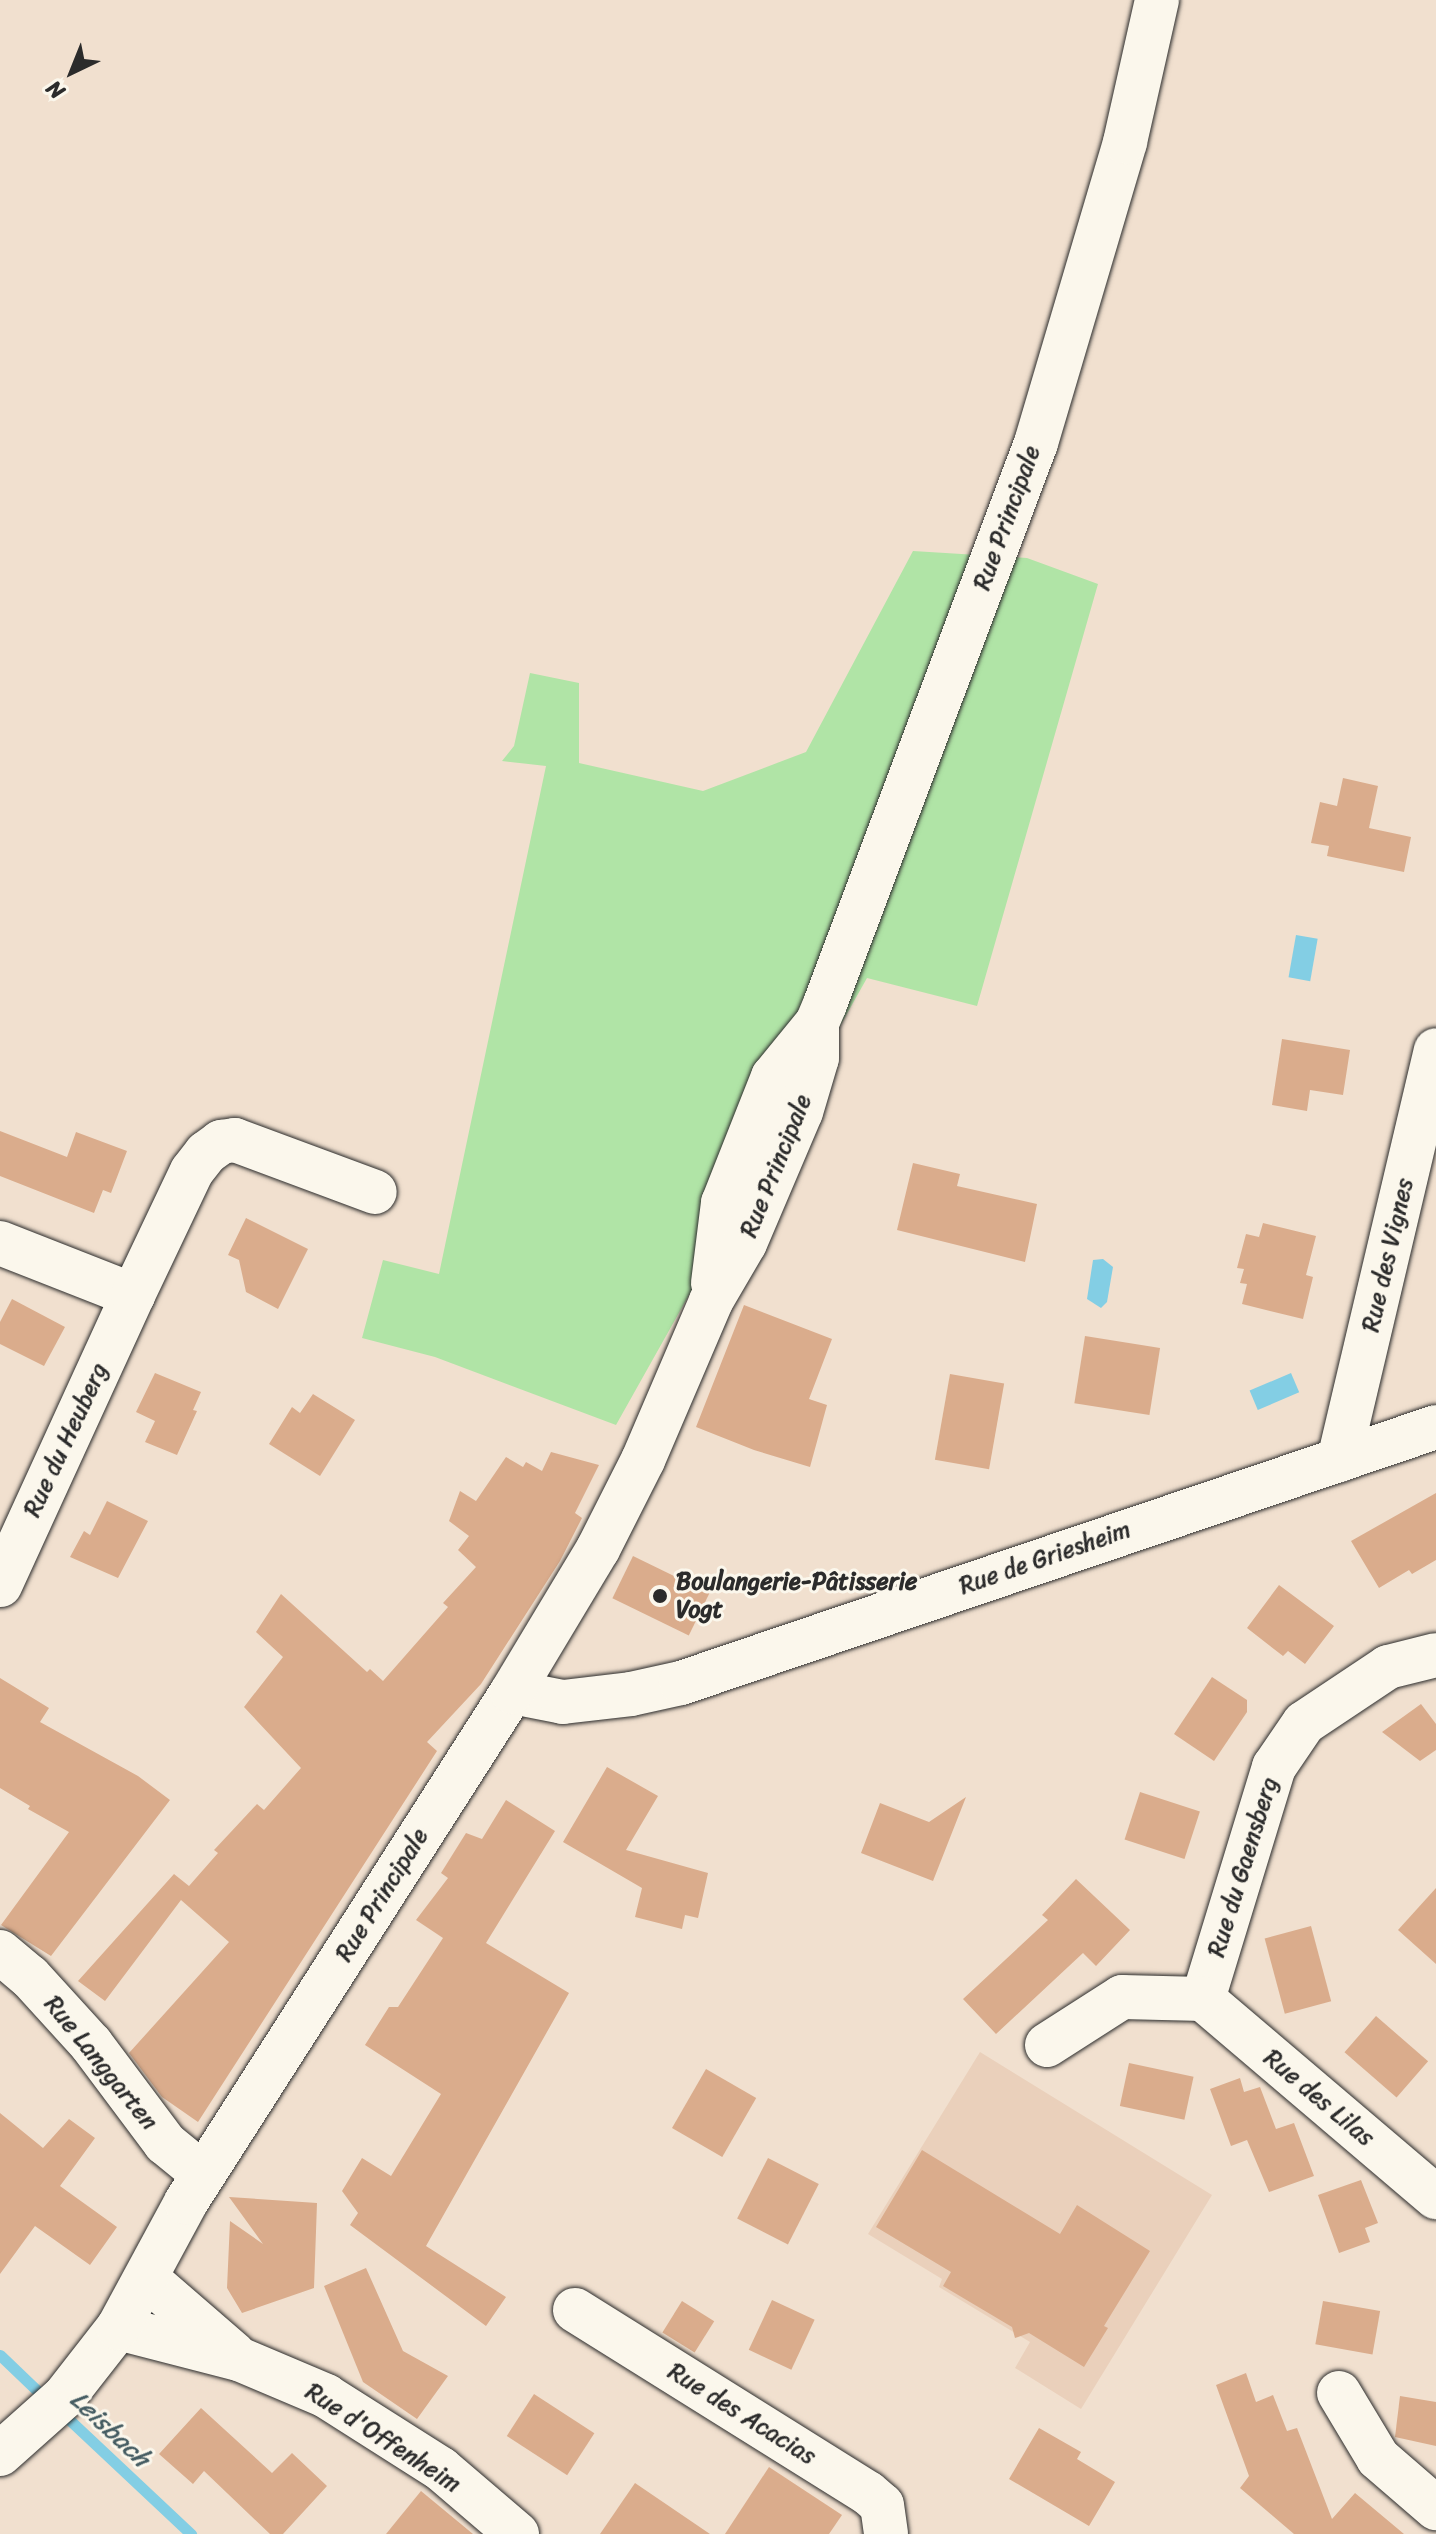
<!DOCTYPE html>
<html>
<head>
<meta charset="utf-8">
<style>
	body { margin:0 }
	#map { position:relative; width:1436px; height:2534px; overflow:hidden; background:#f1e0cf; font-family:Sriracha,sans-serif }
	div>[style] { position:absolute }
	.built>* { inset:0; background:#ead0bb }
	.green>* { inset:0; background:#b0e4a6 }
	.water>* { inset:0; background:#83cee4; transform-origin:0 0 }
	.stream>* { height:11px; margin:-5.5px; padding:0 5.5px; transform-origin:5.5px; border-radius:5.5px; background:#83cee4 }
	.building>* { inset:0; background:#daac8c; transform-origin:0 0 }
	.roads { filter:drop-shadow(0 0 2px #2b2b2b) drop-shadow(0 0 2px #2b2b2b) }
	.street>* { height:44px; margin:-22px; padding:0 22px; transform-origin:22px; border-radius:22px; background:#fbf7ec }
	.secondary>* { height:44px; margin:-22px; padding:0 22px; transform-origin:22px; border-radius:22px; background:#fbf7ec }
	.dots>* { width:22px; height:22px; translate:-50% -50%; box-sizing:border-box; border:4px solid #fbf7ec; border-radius:50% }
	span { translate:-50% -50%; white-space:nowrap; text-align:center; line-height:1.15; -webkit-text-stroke:6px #fbf7ec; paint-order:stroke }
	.street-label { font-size:24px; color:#2b2b2b }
	.poi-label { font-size:24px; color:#2b2b2b; font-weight:700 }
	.left { translate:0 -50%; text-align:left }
	.water-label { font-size:26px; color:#455c62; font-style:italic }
	.north { position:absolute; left:32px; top:32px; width:80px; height:80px; -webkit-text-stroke:6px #fbf7ec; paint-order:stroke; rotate:223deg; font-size:22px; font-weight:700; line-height:32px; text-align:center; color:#2b2b2b }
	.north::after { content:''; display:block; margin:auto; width:28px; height:36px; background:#2b2b2b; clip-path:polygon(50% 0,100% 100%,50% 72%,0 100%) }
</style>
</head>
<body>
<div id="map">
	<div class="built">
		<div style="clip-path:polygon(980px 2052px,1212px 2195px,1081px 2409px,1015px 2368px,1030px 2342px,939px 2287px,942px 2279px,868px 2234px)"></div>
	</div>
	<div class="green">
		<div style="clip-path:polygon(913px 551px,1027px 558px,1098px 584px,977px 1006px,867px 978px,616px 1425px,435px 1357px,362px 1338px,383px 1260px,439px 1274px,546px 766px,502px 761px,514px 746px,530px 673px,579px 683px,579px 763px,703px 791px,806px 752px)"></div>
	</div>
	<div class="water">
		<div style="left:1296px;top:935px;width:22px;height:43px;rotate:10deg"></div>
		<div style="clip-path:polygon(1103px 1259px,1113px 1267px,1107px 1302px,1101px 1308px,1087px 1299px,1093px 1260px)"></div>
		<div style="left:1291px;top:1373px;width:21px;height:45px;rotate:67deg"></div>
	</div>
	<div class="stream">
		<div style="left:0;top:2355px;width:65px;rotate:43.8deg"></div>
		<div style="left:60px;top:2411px;width:180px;rotate:43.2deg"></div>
	</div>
	<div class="building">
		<div style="clip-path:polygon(1343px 778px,1378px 786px,1369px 828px,1411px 837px,1404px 872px,1327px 856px,1329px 846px,1311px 843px,1320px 802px,1337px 806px)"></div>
		<div style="clip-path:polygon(1282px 1039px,1350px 1050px,1343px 1095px,1310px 1090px,1307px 1111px,1272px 1105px)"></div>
		<div style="clip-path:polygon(0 1131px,67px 1157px,76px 1132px,127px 1151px,111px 1193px,103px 1190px,94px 1213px,0 1176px)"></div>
		<div style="clip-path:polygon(913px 1163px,960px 1174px,957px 1186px,1037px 1204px,1025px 1262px,897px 1230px)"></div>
		<div style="clip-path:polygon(246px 1218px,308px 1249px,278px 1309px,246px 1292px,239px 1260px,228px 1255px)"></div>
		<div style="clip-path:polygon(1263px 1223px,1316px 1236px,1306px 1275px,1313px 1277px,1303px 1319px,1242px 1304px,1247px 1284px,1240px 1283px,1244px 1269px,1237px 1268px,1246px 1234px,1259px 1237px)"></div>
		<div style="clip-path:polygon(12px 1299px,65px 1327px,44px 1366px,0 1344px,0 1322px)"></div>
		<div style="clip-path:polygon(744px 1305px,832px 1339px,809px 1399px,827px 1405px,810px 1467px,754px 1450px,696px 1427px)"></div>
		<div style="left:1085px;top:1336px;width:76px;height:68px;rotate:9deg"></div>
		<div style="clip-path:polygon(155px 1373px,201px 1392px,193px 1410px,197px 1411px,177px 1455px,145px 1442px,155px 1421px,136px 1412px)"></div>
		<div style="left:950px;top:1374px;width:55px;height:87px;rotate:10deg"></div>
		<div style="clip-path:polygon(313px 1394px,355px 1420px,320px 1476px,269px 1444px,292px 1407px,300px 1413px)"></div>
		<div style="clip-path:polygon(551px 1452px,599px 1465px,575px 1513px,582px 1518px,560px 1561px,481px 1684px,427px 1742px,437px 1751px,198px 2122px,162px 2097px,129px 2053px,229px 1942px,181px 1900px,105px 2001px,78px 1981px,174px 1874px,189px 1886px,218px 1853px,214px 1850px,229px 1834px,257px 1804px,264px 1810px,301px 1768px,244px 1707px,283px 1657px,256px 1632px,281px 1594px,367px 1672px,370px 1669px,383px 1681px,448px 1607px,443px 1603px,476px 1567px,458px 1550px,469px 1536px,449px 1521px,460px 1491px,476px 1501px,506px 1457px,523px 1467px,526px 1462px,542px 1471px)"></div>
		<div style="clip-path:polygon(1436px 1493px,1436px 1560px,1412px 1574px,1409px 1570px,1379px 1588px,1351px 1541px)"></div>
		<div style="clip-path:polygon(107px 1501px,148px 1521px,118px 1578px,70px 1557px,84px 1531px,90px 1535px)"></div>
		<div style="left:633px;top:1556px;width:85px;height:47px;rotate:26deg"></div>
		<div style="clip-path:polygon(1279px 1585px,1334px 1626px,1305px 1664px,1288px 1651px,1283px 1656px,1247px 1628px)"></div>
		<div style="clip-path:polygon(1212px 1677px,1247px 1700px,1247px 1712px,1214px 1761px,1174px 1734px)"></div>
		<div style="clip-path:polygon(0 1678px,49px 1708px,40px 1722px,138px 1776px,170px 1800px,51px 1956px,1px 1925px,69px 1832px,28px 1809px,30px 1806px,0 1788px)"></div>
		<div style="clip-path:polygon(1421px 1704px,1436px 1724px,1436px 1750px,1420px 1761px,1382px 1732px)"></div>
		<div style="clip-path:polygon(607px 1767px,658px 1796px,626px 1850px,708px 1873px,698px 1918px,685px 1915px,682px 1929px,635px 1917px,642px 1888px,563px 1842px)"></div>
		<div style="left:1140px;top:1792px;width:63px;height:50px;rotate:18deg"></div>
		<div style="clip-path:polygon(966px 1797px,933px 1881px,861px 1853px,880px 1803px,929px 1822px)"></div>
		<div style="clip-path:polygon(506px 1800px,555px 1831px,486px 1943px,569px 1993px,426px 2246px,506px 2297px,486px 2326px,350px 2225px,358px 2213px,342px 2191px,362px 2158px,391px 2176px,441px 2094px,365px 2045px,389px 2007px,398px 2007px,443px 1938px,416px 1920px,448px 1878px,441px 1873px,466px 1833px,482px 1839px)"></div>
		<div style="clip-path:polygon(1076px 1879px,1130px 1930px,1096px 1966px,1083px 1953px,996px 2034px,963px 1999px,1048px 1920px,1042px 1915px)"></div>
		<div style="clip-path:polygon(1436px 1888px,1436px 1964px,1398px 1930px)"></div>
		<div style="left:1311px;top:1926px;width:78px;height:48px;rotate:75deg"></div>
		<div style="left:1376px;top:2016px;width:69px;height:48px;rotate:41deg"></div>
		<div style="left:1129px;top:2063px;width:66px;height:44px;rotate:12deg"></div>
		<div style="left:706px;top:2069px;width:58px;height:68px;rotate:30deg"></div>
		<div style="clip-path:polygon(1240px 2078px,1244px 2092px,1260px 2087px,1276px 2129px,1294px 2123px,1314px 2176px,1269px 2192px,1247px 2140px,1231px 2146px,1210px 2089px)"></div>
		<div style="clip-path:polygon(0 2113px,43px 2148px,69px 2119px,95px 2138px,60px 2186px,117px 2227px,90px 2265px,35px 2226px,0 2274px)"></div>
		<div style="clip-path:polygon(922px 2150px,1060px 2234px,1077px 2205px,1150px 2251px,1104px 2326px,1108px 2328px,1084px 2367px,1029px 2333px,1015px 2338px,1012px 2327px,943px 2286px,951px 2272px,876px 2227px)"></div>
		<div style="left:768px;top:2158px;width:57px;height:68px;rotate:27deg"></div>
		<div style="clip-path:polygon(1361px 2180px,1378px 2223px,1365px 2228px,1370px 2242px,1339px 2253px,1318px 2195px)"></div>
		<div style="clip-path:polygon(229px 2197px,317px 2203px,314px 2288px,242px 2313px,227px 2288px,230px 2221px,263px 2244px)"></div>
		<div style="clip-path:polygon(366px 2268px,403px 2351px,448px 2376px,417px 2419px,363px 2382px,324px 2286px)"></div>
		<div style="left:772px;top:2300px;width:47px;height:55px;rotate:25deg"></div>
		<div style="left:682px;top:2301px;width:38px;height:37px;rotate:32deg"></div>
		<div style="left:1323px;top:2301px;width:58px;height:44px;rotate:10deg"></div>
		<div style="clip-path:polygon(1246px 2373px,1256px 2402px,1273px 2395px,1287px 2431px,1297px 2428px,1332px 2519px,1355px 2493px,1404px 2534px,1294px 2534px,1240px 2488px,1249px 2476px,1216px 2385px)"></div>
		<div style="left:534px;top:2394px;width:72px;height:50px;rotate:33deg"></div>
		<div style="clip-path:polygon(1400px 2396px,1436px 2402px,1436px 2446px,1395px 2437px)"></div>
		<div style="clip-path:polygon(201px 2408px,272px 2473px,292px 2453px,327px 2486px,283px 2534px,270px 2534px,204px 2471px,193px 2484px,159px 2454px)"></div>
		<div style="clip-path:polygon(1039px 2428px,1081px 2452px,1077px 2459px,1115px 2482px,1089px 2526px,1009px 2479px)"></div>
		<div style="clip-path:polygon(769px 2467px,842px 2515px,829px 2534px,725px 2534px)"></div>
		<div style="clip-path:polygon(635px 2483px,710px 2534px,600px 2534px)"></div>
		<div style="clip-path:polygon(421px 2491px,473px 2534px,386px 2534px)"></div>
	</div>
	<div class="roads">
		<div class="street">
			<div style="left:0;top:1243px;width:143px;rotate:21.4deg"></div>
			<div style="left:133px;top:1295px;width:319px;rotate:114.6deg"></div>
			<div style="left:133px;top:1295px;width:137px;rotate:-64.6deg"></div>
			<div style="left:192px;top:1171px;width:23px;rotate:-52deg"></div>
			<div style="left:206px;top:1153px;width:19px;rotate:-36deg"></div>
			<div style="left:221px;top:1142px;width:14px;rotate:-8deg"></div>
			<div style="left:235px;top:1140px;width:149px;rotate:20.4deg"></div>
			<div style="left:1339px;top:1460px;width:421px;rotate:-76.7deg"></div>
			<div style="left:0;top:1952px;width:39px;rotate:40deg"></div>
			<div style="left:30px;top:1977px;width:91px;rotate:47.7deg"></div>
			<div style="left:91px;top:2044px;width:124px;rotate:53.2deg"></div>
			<div style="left:165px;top:2143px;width:49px;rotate:39.2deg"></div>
			<div style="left:1203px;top:1999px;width:243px;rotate:-73deg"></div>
			<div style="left:1274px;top:1767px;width:53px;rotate:-55.7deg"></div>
			<div style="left:1304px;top:1723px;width:101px;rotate:-33.7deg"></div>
			<div style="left:1388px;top:1667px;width:49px;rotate:-14deg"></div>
			<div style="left:1203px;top:1999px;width:306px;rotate:40.4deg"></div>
			<div style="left:1047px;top:2045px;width:89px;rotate:-32.6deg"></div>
			<div style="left:1122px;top:1997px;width:81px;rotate:1.4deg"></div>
			<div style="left:575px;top:2310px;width:345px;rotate:32deg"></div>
			<div style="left:868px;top:2493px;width:18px;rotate:41deg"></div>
			<div style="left:882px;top:2505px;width:29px;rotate:82deg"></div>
			<div style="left:1339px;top:2393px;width:76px;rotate:59deg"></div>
			<div style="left:1378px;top:2458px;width:77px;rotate:40.8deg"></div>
		</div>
		<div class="secondary">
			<div style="left:713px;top:1283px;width:81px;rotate:-82.9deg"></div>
			<div style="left:723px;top:1203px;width:136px;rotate:-68.4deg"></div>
			<div style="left:773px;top:1077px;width:70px;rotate:-50.8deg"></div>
			<div style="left:817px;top:1023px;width:21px;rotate:-67deg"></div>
			<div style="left:825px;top:1004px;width:599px;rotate:-69.39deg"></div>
			<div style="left:1036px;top:443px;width:314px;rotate:-73.5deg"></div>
			<div style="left:1125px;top:142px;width:146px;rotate:-77.3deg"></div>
			<div style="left:512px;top:1692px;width:52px;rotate:11.1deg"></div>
			<div style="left:563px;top:1702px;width:68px;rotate:-6.7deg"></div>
			<div style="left:631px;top:1694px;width:51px;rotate:-12.4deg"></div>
			<div style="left:681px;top:1683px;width:797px;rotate:-18.73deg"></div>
			<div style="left:146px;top:2278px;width:116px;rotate:40.8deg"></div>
			<div style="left:118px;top:2328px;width:125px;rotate:14.4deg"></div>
			<div style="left:239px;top:2359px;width:95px;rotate:23deg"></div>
			<div style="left:326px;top:2396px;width:136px;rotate:32.4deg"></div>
			<div style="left:441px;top:2469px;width:100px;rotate:40.5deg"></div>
			<div style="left:0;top:2454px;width:86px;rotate:-41.7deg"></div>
			<div style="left:64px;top:2397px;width:88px;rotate:-52deg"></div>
			<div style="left:118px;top:2328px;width:143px;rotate:-61.6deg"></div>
			<div style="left:186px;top:2202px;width:605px;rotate:-57.41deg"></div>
			<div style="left:512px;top:1692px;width:167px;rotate:-59deg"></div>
			<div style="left:598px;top:1549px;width:100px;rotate:-63.2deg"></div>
			<div style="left:643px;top:1460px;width:173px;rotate:-66.8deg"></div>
			<div style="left:711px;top:1301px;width:67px;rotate:-59.6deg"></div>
			<div style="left:745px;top:1243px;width:142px;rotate:-66.9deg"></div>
			<div style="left:801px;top:1112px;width:56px;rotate:-73.5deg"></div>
			<div style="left:817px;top:1058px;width:35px;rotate:-90deg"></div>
		</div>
	</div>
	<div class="dots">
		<div style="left:660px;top:1596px;background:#2b2b2b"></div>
	</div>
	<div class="street-label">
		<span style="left:1007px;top:518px;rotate:-70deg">Rue Principale</span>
		<span style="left:776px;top:1166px;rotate:-68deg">Rue Principale</span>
		<span style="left:1388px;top:1255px;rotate:-77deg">Rue des Vignes</span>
		<span style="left:66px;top:1440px;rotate:-65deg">Rue du Heuberg</span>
		<span style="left:1045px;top:1558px;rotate:-19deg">Rue de Griesheim</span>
		<span style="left:1243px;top:1867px;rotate:-73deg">Rue du Gaensberg</span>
		<span style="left:382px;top:1895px;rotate:-58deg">Rue Principale</span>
		<span style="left:101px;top:2063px;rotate:51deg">Rue Langgarten</span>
		<span style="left:1319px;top:2098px;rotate:40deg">Rue des Lilas</span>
		<span style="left:742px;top:2414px;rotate:32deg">Rue des Acacias</span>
		<span style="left:383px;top:2438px;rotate:33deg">Rue d'Offenheim</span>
	</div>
	<div class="poi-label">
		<span class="left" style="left:676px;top:1596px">Boulangerie-Pâtisserie<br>Vogt</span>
	</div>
	<div class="water-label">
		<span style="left:110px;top:2429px;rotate:43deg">Leisbach</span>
	</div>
	<div class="north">N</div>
</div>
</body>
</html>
